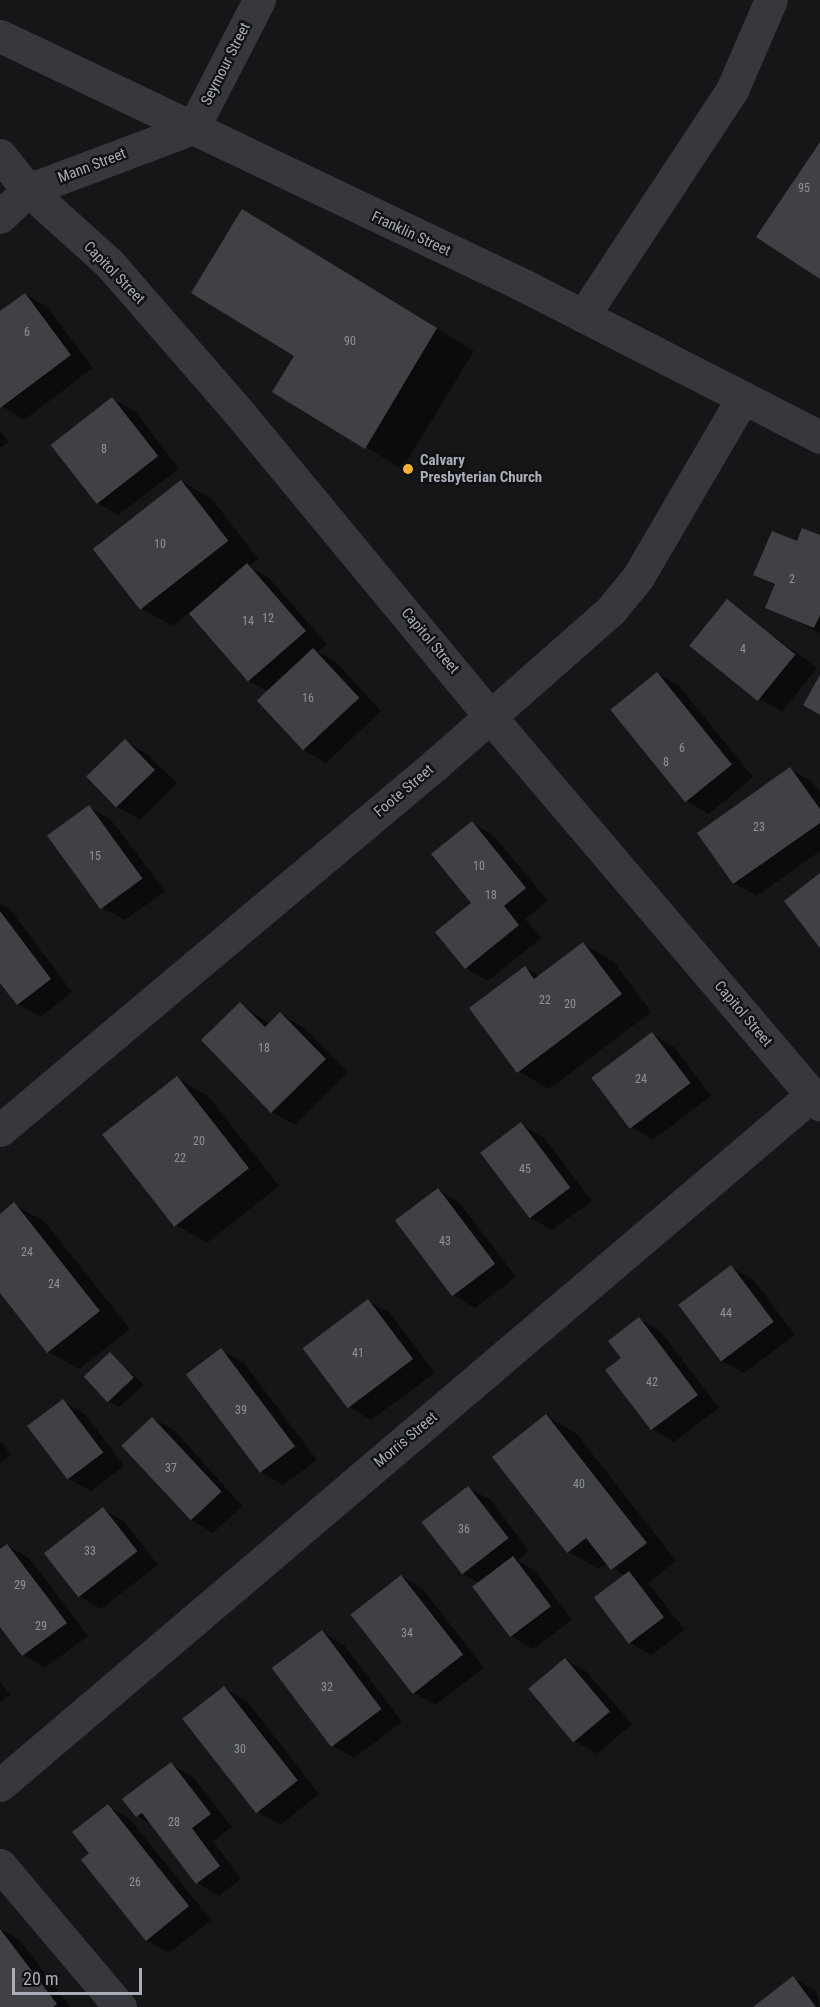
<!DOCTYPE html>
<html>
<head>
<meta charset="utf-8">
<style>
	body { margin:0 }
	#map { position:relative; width:820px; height:2007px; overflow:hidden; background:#161618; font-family:"Roboto Condensed",sans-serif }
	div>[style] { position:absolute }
	.shadow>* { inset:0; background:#0007 }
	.building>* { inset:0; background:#404145; transform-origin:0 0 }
	.minor>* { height:33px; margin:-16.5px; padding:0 16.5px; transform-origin:16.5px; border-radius:16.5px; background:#37383d }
	.dots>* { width:16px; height:16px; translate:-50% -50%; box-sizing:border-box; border:3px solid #111113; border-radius:50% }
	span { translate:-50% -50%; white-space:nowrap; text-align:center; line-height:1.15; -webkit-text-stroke:4.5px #111113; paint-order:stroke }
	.number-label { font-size:12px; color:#8e929b }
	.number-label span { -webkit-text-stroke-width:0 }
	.street-label { font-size:15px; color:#a8adb8 }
	.poi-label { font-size:15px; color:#a8adb8; font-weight:700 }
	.left { translate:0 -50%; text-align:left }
	.scale { position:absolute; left:12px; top:1968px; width:130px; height:27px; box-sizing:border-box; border:3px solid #a8adb8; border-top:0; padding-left:8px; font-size:18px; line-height:21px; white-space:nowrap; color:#a8adb8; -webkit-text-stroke:4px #111113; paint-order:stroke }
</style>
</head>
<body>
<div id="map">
	<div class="shadow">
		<div style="clip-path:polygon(279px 232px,474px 351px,402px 469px,366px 447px,296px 356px)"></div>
		<div style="clip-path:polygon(25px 294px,47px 307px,93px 368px,24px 420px,0 405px,0 313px)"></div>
		<div style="clip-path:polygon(112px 399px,135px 411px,179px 469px,118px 515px,96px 502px)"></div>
		<div style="clip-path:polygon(0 430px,9px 442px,0 448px)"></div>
		<div style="clip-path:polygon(181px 481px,212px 499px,258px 559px,249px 566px,269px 578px,327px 644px,318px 652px,336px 662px,381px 711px,326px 763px,303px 750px,268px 691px,249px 681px,190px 612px,172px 626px,141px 608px)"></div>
		<div style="clip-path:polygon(820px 537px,820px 633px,767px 607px,776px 586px,755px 574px,798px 543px)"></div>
		<div style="clip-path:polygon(727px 601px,817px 668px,782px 712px,760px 699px)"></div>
		<div style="clip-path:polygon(657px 673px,679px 686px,753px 777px,709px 814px,686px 801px,612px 710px)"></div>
		<div style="clip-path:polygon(125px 741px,147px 754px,177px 783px,140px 820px,118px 807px,89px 777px)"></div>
		<div style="clip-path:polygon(790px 769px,812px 782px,820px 792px,820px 851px,757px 896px,734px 883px,699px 833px)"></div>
		<div style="clip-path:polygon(89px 807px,111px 820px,165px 891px,125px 920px,103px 908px)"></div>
		<div style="clip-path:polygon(472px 823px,494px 836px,548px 901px,525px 919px,541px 938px,488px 981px,466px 968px,473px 903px)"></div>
		<div style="clip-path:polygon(0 904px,10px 909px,72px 992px,40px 1017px,18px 1004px,0 980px)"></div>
		<div style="clip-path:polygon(583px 944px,614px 962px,651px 1012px,549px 1089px,518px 1071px,525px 968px,540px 976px)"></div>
		<div style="clip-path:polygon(241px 1004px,270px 1024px,281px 1014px,303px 1027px,348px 1072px,295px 1125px,272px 1112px,203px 1040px)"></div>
		<div style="clip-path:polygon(652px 1034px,674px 1047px,711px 1096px,653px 1140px,631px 1127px)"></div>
		<div style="clip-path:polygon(177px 1078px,208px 1096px,279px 1186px,207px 1243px,176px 1225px)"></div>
		<div style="clip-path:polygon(521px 1124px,543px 1137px,592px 1201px,552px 1230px,530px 1218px)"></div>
		<div style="clip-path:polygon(438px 1190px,460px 1203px,516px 1277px,475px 1308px,453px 1295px)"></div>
		<div style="clip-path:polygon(14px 1204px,45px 1222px,130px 1329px,79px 1369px,48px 1352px,0 1291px,0 1215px)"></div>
		<div style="clip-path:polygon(731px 1267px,754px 1280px,795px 1335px,744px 1373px,722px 1361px)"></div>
		<div style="clip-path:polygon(368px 1301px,390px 1313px,435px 1373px,371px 1420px,349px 1407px)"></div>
		<div style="clip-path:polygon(639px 1319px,661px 1332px,719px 1408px,674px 1442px,652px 1429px,607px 1370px,623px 1358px)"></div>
		<div style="clip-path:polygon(221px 1350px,244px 1363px,317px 1460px,283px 1485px,261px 1472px)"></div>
		<div style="clip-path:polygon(110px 1354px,144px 1385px,119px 1407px,108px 1401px)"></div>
		<div style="clip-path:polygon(63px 1401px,85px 1414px,124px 1466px,91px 1491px,69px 1479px)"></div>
		<div style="clip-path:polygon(546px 1416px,577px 1434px,676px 1561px,648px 1583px,685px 1630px,651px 1655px,629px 1642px,596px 1598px,625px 1576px,608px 1563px,599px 1569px,568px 1552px)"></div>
		<div style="clip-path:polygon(153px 1418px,175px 1431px,242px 1506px,213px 1533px,191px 1520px)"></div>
		<div style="clip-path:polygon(0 1440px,11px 1455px,0 1463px)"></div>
		<div style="clip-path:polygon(468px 1488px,491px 1500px,529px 1551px,518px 1560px,535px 1571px,572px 1620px,533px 1649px,511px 1636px,479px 1583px,461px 1573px,423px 1522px)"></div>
		<div style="clip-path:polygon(103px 1509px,125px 1522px,158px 1565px,101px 1609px,79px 1596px,46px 1553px)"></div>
		<div style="clip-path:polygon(7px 1545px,29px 1558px,88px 1636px,45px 1668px,23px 1655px,0 1625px,0 1551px)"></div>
		<div style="clip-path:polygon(401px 1576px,423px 1589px,484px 1668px,435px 1705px,413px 1692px)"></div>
		<div style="clip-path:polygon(322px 1632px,344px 1645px,402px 1722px,354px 1758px,332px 1745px)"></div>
		<div style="clip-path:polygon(565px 1659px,587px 1672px,632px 1724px,597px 1754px,575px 1741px)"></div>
		<div style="clip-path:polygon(0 1681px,10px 1695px,0 1702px)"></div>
		<div style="clip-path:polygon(224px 1688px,247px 1701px,319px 1794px,280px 1825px,258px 1812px)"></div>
		<div style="clip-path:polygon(171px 1764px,193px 1777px,232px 1827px,213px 1841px,241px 1879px,219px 1896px,197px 1883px,153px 1826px,137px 1816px)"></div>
		<div style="clip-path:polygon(108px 1806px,130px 1819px,211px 1920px,169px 1953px,147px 1940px,91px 1854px)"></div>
		<div style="clip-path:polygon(0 1929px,20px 1940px,70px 2007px,0 2007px)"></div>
		<div style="clip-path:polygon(793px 1978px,816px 1991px,820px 2007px,755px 2007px)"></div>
	</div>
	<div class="building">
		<div style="clip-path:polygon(820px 142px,820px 279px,756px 237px)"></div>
		<div style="clip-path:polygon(242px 209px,437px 328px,365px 449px,272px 392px,294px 356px,191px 293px)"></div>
		<div style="clip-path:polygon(25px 293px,71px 355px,0 408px,0 311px)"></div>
		<div style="left:112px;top:397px;width:75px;height:78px;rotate:52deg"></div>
		<div style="left:181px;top:480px;width:77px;height:112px;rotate:52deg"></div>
		<div style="clip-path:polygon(802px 528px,820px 535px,820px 615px,814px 628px,765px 608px,775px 584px,753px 575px,772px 531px,797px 541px)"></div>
		<div style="left:247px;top:563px;width:90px;height:77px;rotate:49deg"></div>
		<div style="left:727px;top:599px;width:88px;height:60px;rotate:39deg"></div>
		<div style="left:313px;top:648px;width:68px;height:77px;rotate:47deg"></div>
		<div style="left:657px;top:672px;width:119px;height:60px;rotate:51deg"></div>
		<div style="clip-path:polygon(820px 675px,820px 715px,803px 705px)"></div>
		<div style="left:125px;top:739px;width:43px;height:54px;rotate:46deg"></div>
		<div style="clip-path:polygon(790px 767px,820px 809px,820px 823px,733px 884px,697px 833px)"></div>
		<div style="left:89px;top:805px;width:91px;height:52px;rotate:54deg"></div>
		<div style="clip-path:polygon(472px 821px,526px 888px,504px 906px,519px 925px,465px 969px,435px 932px,471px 903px,431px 854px)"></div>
		<div style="clip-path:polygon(820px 873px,820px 948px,784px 901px)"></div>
		<div style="clip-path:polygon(0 911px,51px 979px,17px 1005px,0 983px)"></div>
		<div style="clip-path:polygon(583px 942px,622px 994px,517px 1073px,469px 1008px,525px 966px,534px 979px)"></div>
		<div style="clip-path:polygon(240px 1002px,265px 1027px,280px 1012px,326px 1059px,271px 1113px,201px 1040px)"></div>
		<div style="left:652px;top:1032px;width:64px;height:76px;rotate:53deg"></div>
		<div style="left:177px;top:1076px;width:117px;height:95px;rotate:52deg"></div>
		<div style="left:521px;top:1122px;width:82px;height:51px;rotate:53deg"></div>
		<div style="left:438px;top:1188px;width:95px;height:54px;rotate:53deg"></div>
		<div style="clip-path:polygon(14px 1202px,100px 1311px,47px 1353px,0 1293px,0 1214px)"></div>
		<div style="left:731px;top:1265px;width:71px;height:66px;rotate:53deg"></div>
		<div style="left:368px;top:1299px;width:75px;height:82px;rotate:53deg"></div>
		<div style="clip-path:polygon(639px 1317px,698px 1395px,651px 1430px,605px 1370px,621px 1358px,608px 1341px)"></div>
		<div style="left:221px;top:1348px;width:123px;height:44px;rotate:53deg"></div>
		<div style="left:110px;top:1352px;width:35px;height:36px;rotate:47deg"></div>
		<div style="left:63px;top:1399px;width:67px;height:45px;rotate:53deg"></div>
		<div style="clip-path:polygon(546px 1414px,647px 1543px,611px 1570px,586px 1538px,567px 1553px,492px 1457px)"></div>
		<div style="left:152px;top:1417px;width:102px;height:42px;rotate:47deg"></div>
		<div style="left:468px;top:1486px;width:66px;height:59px;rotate:52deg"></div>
		<div style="left:103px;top:1507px;width:56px;height:75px;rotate:52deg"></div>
		<div style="clip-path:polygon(7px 1544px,67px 1623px,22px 1656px,0 1627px,0 1549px)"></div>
		<div style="left:513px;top:1556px;width:63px;height:51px;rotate:53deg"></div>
		<div style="left:629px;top:1571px;width:58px;height:44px;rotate:53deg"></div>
		<div style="left:401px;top:1575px;width:101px;height:64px;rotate:52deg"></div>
		<div style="left:322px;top:1630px;width:99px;height:63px;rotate:53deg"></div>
		<div style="left:565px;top:1658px;width:70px;height:48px;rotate:50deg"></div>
		<div style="left:224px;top:1686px;width:120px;height:53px;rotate:52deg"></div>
		<div style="clip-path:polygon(171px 1762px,211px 1814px,192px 1828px,220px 1866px,196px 1884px,142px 1813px,136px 1817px,122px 1799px)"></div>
		<div style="clip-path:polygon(108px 1804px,189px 1906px,146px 1941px,81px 1860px,89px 1853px,72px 1832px)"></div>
		<div style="clip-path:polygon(0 1929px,57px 2004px,53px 2007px,0 2007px)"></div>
		<div style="clip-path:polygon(793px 1976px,816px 2007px,753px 2007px)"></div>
	</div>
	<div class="minor">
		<div style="left:0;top:36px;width:581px;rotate:25.46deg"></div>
		<div style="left:525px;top:286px;width:331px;rotate:27.1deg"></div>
		<div style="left:0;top:155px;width:45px;rotate:51.3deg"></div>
		<div style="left:28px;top:190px;width:109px;rotate:42deg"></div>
		<div style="left:109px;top:263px;width:201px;rotate:49deg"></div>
		<div style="left:241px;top:415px;width:420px;rotate:50.4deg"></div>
		<div style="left:509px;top:739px;width:480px;rotate:49.6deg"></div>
		<div style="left:0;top:217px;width:39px;rotate:-44deg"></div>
		<div style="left:28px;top:190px;width:176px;rotate:-20.6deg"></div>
		<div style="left:193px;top:128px;width:144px;rotate:-62.7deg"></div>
		<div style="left:583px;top:316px;width:271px;rotate:-56.6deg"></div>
		<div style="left:732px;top:90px;width:98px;rotate:-66.6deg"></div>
		<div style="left:0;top:1130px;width:569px;rotate:-40.01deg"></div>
		<div style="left:436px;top:764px;width:233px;rotate:-41.3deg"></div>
		<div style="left:611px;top:610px;width:43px;rotate:-50.7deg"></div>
		<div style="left:638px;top:577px;width:208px;rotate:-59.7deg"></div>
		<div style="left:0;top:1785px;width:1066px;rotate:-40.36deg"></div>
		<div style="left:0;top:1865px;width:186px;rotate:49.8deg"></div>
	</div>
	<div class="dots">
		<div style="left:408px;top:469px;background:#f2b134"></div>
	</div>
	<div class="number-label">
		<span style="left:804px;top:189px">95</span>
		<span style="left:27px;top:333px">6</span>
		<span style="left:350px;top:342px">90</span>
		<span style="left:104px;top:450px">8</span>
		<span style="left:160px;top:545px">10</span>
		<span style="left:792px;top:580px">2</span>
		<span style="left:268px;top:619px">12</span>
		<span style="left:248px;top:622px">14</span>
		<span style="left:743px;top:650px">4</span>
		<span style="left:308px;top:699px">16</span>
		<span style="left:682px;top:749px">6</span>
		<span style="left:666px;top:763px">8</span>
		<span style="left:759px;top:828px">23</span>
		<span style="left:95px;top:857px">15</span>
		<span style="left:479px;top:867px">10</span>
		<span style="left:491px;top:896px">18</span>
		<span style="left:545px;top:1001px">22</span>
		<span style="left:570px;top:1005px">20</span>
		<span style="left:264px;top:1049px">18</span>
		<span style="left:641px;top:1080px">24</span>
		<span style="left:199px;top:1142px">20</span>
		<span style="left:180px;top:1159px">22</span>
		<span style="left:525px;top:1170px">45</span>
		<span style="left:445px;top:1242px">43</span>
		<span style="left:27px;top:1253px">24</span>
		<span style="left:54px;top:1285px">24</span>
		<span style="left:726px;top:1314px">44</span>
		<span style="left:358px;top:1354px">41</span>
		<span style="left:652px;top:1383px">42</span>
		<span style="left:241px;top:1411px">39</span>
		<span style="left:171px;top:1469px">37</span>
		<span style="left:579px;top:1485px">40</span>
		<span style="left:464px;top:1530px">36</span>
		<span style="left:90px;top:1552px">33</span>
		<span style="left:20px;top:1586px">29</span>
		<span style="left:41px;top:1627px">29</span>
		<span style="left:407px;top:1634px">34</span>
		<span style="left:327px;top:1688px">32</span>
		<span style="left:240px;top:1750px">30</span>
		<span style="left:174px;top:1823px">28</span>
		<span style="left:135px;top:1883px">26</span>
	</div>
	<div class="street-label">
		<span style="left:226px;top:64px;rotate:-63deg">Seymour Street</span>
		<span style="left:92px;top:166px;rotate:-21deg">Mann Street</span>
		<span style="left:411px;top:234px;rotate:25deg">Franklin Street</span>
		<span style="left:114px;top:273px;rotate:46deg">Capitol Street</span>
		<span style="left:430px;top:641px;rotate:50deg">Capitol Street</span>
		<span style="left:404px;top:791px;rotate:-40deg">Foote Street</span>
		<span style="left:743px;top:1014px;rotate:50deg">Capitol Street</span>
		<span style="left:406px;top:1440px;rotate:-40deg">Morris Street</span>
	</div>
	<div class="poi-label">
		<span class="left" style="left:420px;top:469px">Calvary<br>Presbyterian Church</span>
	</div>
	<div class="scale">20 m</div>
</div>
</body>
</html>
